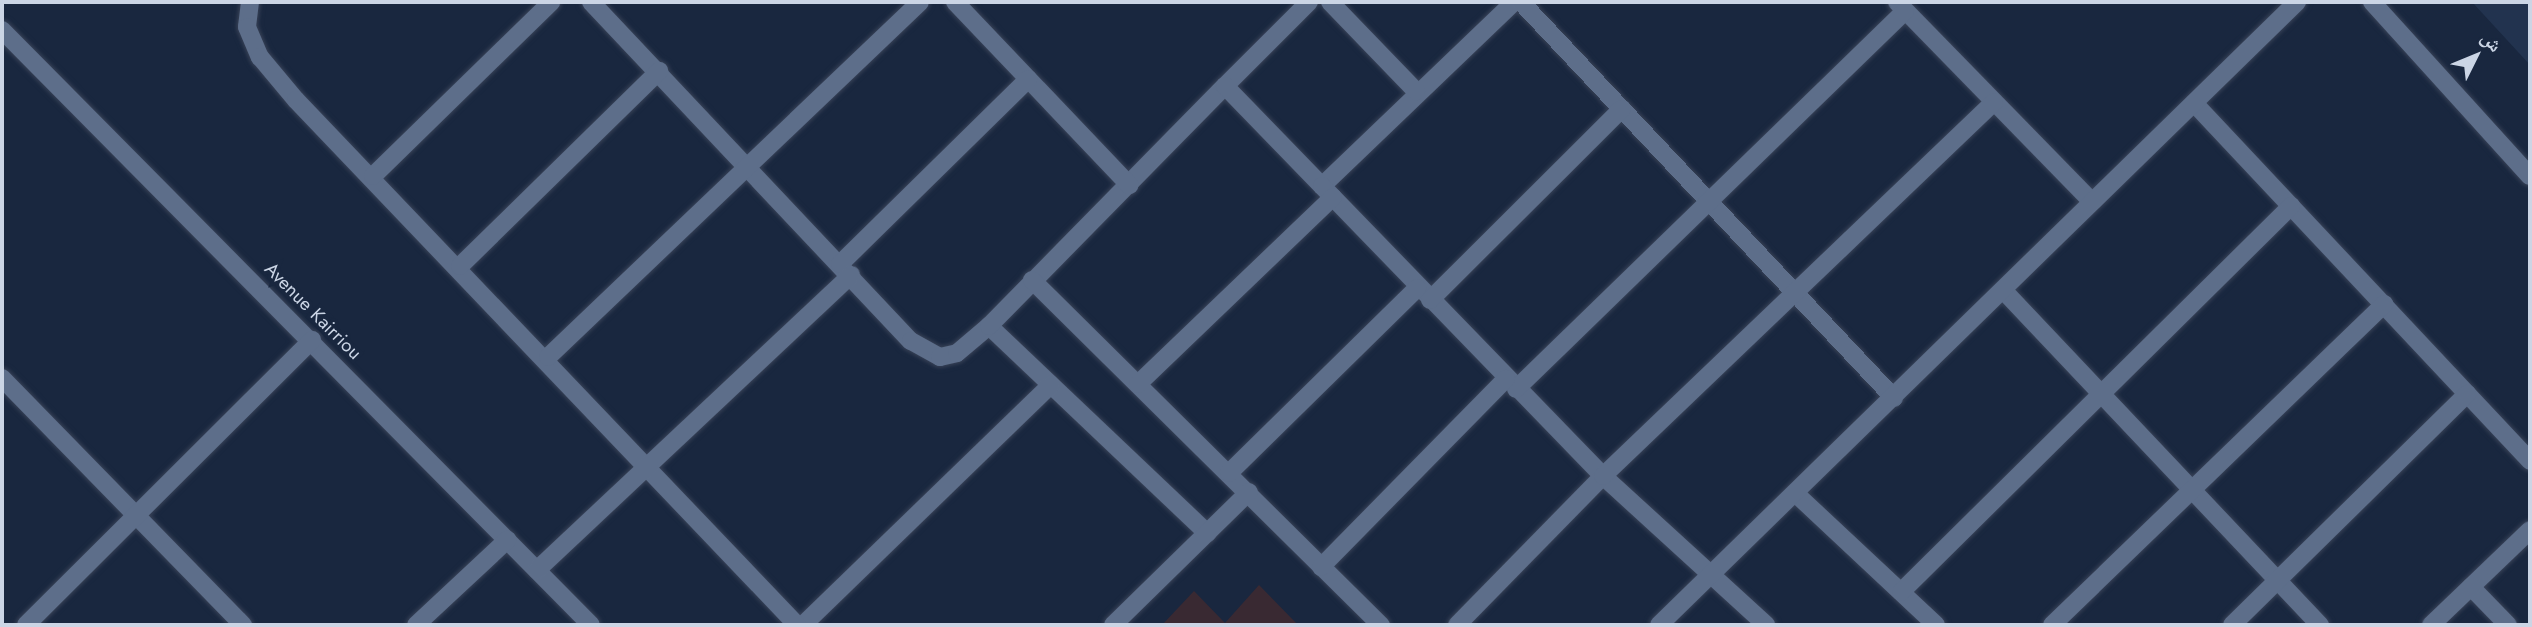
<!DOCTYPE html>
<html>
<head>
<meta charset="utf-8">
<style>
	body { margin:0 }
	#map { position:relative; width:2532px; height:627px; overflow:hidden; background:#19273f; font-family:Jost,"Noto Naskh Arabic",sans-serif }
	div>[style] { position:absolute }
	.built>* { inset:0; background:#22334f }
	.education>* { inset:0; background:#392932 }
	.roads { filter:drop-shadow(0 0 2px #384257) drop-shadow(0 0 2px #384257) }
	.lane>* { height:18px; margin:-9px; padding:0 9px; transform-origin:9px; border-radius:9px; background:#5d6e8a }
	.street>* { height:18px; margin:-9px; padding:0 9px; transform-origin:9px; border-radius:9px; background:#5d6e8a }
	span { translate:-50% -50%; white-space:nowrap; text-align:center; line-height:1.15; -webkit-text-stroke:7px #19273f; paint-order:stroke }
	.street-label { font-size:19px; color:#cbd5e5 }
	.frame { position:absolute; inset:0; border:4px solid #cbd5e5; pointer-events:none }
	.north { position:absolute; left:2441px; top:21px; width:70px; height:70px; -webkit-text-stroke:5px #19273f; paint-order:stroke; rotate:47deg; font-size:19px; font-weight:700; line-height:28px; text-align:center; color:#cbd5e5 }
	.north::after { content:''; display:block; margin:auto; width:24px; height:32px; background:#cbd5e5; clip-path:polygon(50% 0,100% 100%,50% 72%,0 100%) }
</style>
</head>
<body>
<div id="map">
	<div class="built">
		<div style="clip-path:polygon(2472px 2px,2530px 2px,2530px 65px)"></div>
	</div>
	<div class="education">
		<div style="clip-path:polygon(1259px 585px,1298px 625px,1162px 625px,1194px 591px,1225px 623px)"></div>
	</div>
	<div class="roads">
		<div class="lane">
			<div style="left:989px;top:326px;width:301px;rotate:43.5deg"></div>
			<div style="left:803px;top:625px;width:345px;rotate:-44.1deg"></div>
		</div>
		<div class="street">
			<div style="left:250px;top:2px;width:25px;rotate:97deg"></div>
			<div style="left:247px;top:27px;width:33px;rotate:67deg"></div>
			<div style="left:260px;top:57px;width:56px;rotate:50.1deg"></div>
			<div style="left:296px;top:100px;width:726px;rotate:46.34deg"></div>
			<div style="left:591px;top:2px;width:466px;rotate:46.7deg"></div>
			<div style="left:911px;top:341px;width:33px;rotate:29deg"></div>
			<div style="left:940px;top:357px;width:17px;rotate:-13deg"></div>
			<div style="left:957px;top:353px;width:42px;rotate:-40.2deg"></div>
			<div style="left:989px;top:326px;width:337px;rotate:-45.5deg"></div>
			<div style="left:955px;top:2px;width:253px;rotate:46.4deg"></div>
			<div style="left:1309px;top:2px;width:119px;rotate:135deg"></div>
			<div style="left:1225px;top:86px;width:139px;rotate:45.9deg"></div>
			<div style="left:1322px;top:186px;width:266px;rotate:-43.8deg"></div>
			<div style="left:1330px;top:2px;width:124px;rotate:46deg"></div>
			<div style="left:1521px;top:2px;width:544px;rotate:46.71deg"></div>
			<div style="left:1897px;top:2px;width:278px;rotate:45.7deg"></div>
			<div style="left:2372px;top:2px;width:235px;rotate:47.8deg"></div>
			<div style="left:2px;top:30px;width:837px;rotate:45.29deg"></div>
			<div style="left:2194px;top:103px;width:491px;rotate:46.8deg"></div>
			<div style="left:373px;top:176px;width:249px;rotate:-44.3deg"></div>
			<div style="left:1322px;top:186px;width:404px;rotate:45.9deg"></div>
			<div style="left:1603px;top:476px;width:221px;rotate:42.4deg"></div>
			<div style="left:840px;top:264px;width:264px;rotate:-44.5deg"></div>
			<div style="left:460px;top:266px;width:279px;rotate:-44.4deg"></div>
			<div style="left:1032px;top:280px;width:491px;rotate:44.7deg"></div>
			<div style="left:2004px;top:291px;width:460px;rotate:46.6deg"></div>
			<div style="left:1430px;top:300px;width:271px;rotate:-44.9deg"></div>
			<div style="left:548px;top:357px;width:514px;rotate:-43.66deg"></div>
			<div style="left:2px;top:378px;width:345px;rotate:45.7deg"></div>
			<div style="left:1138px;top:384px;width:270px;rotate:-43.8deg"></div>
			<div style="left:1516px;top:389px;width:542px;rotate:-44.18deg"></div>
			<div style="left:1229px;top:473px;width:264px;rotate:-44.5deg"></div>
			<div style="left:1795px;top:493px;width:193px;rotate:43.1deg"></div>
			<div style="left:1321px;top:567px;width:264px;rotate:-45.5deg"></div>
			<div style="left:537px;top:570px;width:431px;rotate:-43.2deg"></div>
			<div style="left:2471px;top:587px;width:53px;rotate:45.8deg"></div>
			<div style="left:1901px;top:592px;width:549px;rotate:-44.7deg"></div>
			<div style="left:26px;top:625px;width:404px;rotate:-44.9deg"></div>
			<div style="left:416px;top:625px;width:125px;rotate:-43deg"></div>
			<div style="left:1113px;top:625px;width:190px;rotate:-44.4deg"></div>
			<div style="left:1457px;top:625px;width:209px;rotate:-45.6deg"></div>
			<div style="left:1603px;top:476px;width:541px;rotate:-43.73deg"></div>
			<div style="left:1659px;top:625px;width:892px;rotate:-44.32deg"></div>
			<div style="left:2052px;top:625px;width:462px;rotate:-44deg"></div>
			<div style="left:2232px;top:625px;width:330px;rotate:-44.5deg"></div>
			<div style="left:2431px;top:625px;width:137px;rotate:-43.8deg"></div>
		</div>
	</div>
	<div class="street-label">
		<span style="left:313px;top:311px;rotate:45deg">Avenue Kairriou</span>
	</div>
	<div class="frame"></div>
	<div class="north">ش</div>
</div>
</body>
</html>
